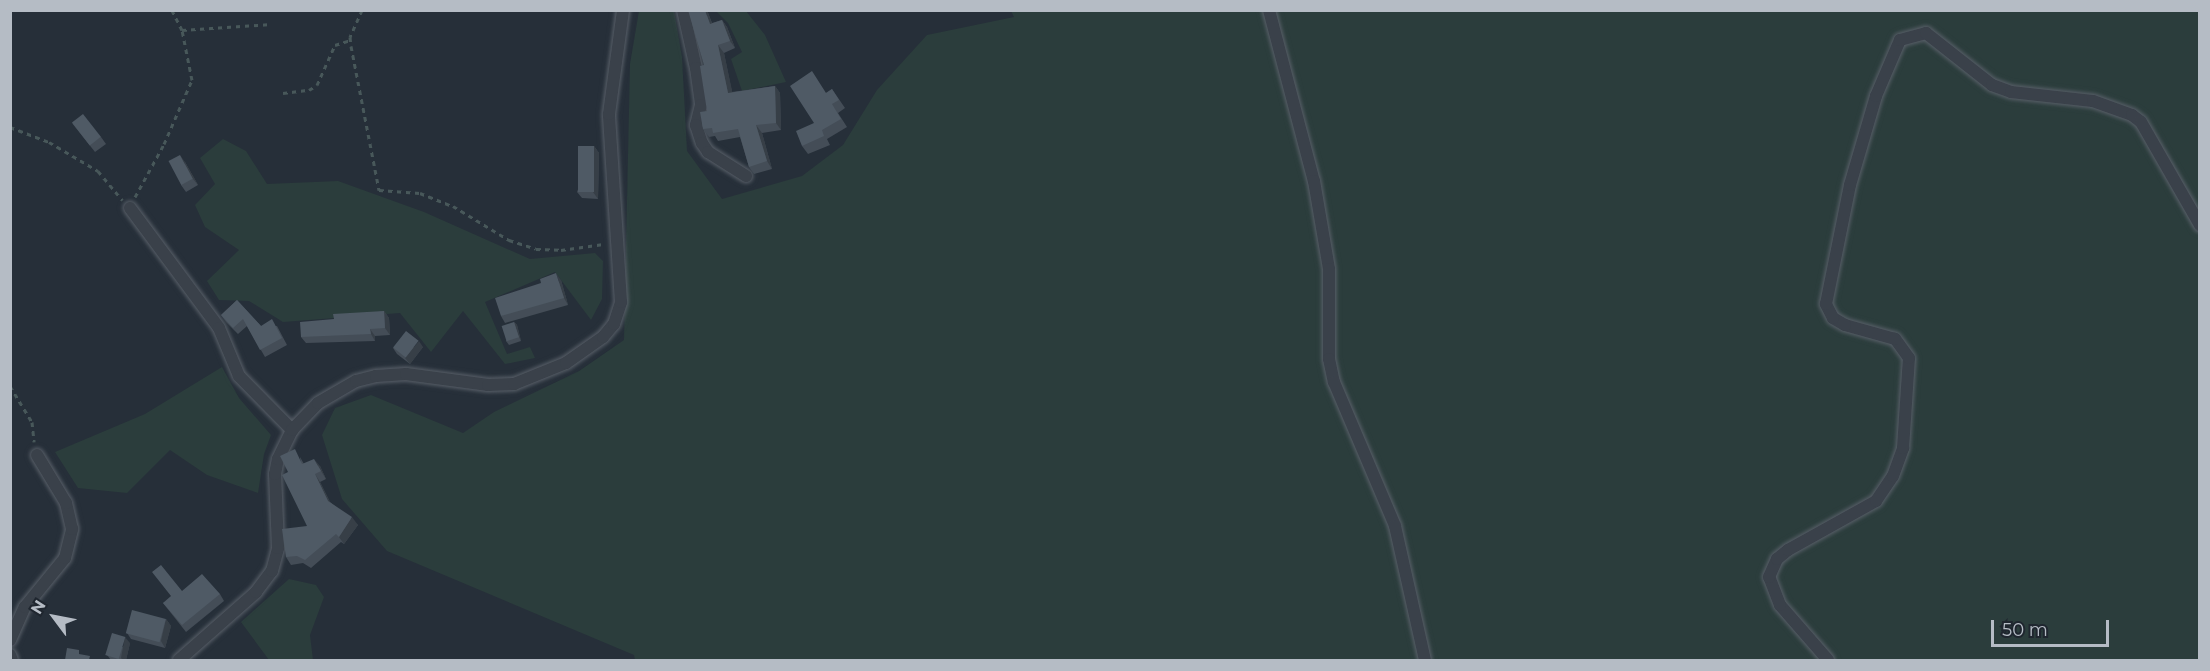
<!DOCTYPE html>
<html>
<head>
<meta charset="utf-8">
<style>
	body { margin:0 }
	#map { position:relative; width:2210px; height:671px; overflow:hidden; background:#262f39; font-family:Montserrat,sans-serif }
	div>[style] { position:absolute }
	.green>* { inset:0; background:#2b3d3c }
	.path>* { height:3px; margin-top:-1.5px; transform-origin:0; background:repeating-linear-gradient(90deg,#48585a 0 4.5px,transparent 0 9px) }
	.roads { filter:drop-shadow(0 0 2px #585f68) drop-shadow(0 0 2px #585f68) }
	.street>* { height:12px; margin:-6px; padding:0 6px; transform-origin:6px; border-radius:6px; background:#3a414a }
	.wall>* { inset:0; background:#444d57 }
	.shaded-wall>* { inset:0; background:#373f47 }
	.building>* { inset:0; background:#4f5a65; transform-origin:0 0 }
	span { translate:-50% -50%; white-space:nowrap; text-align:center; line-height:1.15; -webkit-text-stroke:4.5px #1f262f; paint-order:stroke }
	.frame { position:absolute; inset:0; border:12px solid #b5bcc5; pointer-events:none }
	.north { position:absolute; left:24px; top:587px; width:60px; height:60px; -webkit-text-stroke:4px #1f262f; paint-order:stroke; rotate:302deg; font-size:16px; font-weight:700; line-height:24px; text-align:center; color:#b5bcc5 }
	.north::after { content:''; display:block; margin:auto; width:21px; height:27px; background:#b5bcc5; clip-path:polygon(50% 0,100% 100%,50% 72%,0 100%) }
	.scale { position:absolute; left:1991px; top:620px; width:118px; height:27px; box-sizing:border-box; border:3px solid #b5bcc5; border-top:0; padding-left:8px; font-size:18px; line-height:21px; white-space:nowrap; color:#b5bcc5; -webkit-text-stroke:4px #1f262f; paint-order:stroke }
</style>
</head>
<body>
<div id="map">
	<div class="green">
		<div style="clip-path:polygon(639px 11px,674px 11px,682px 57px,687px 151px,722px 199px,802px 176px,843px 145px,877px 90px,927px 35px,1014px 17px,1011px 11px,2199px 11px,2199px 660px,635px 660px,634px 655px,387px 551px,342px 499px,322px 435px,335px 408px,371px 395px,463px 433px,494px 412px,579px 371px,624px 340px,630px 64px)"></div>
		<div style="clip-path:polygon(716px 11px,746px 11px,765px 35px,786px 82px,742px 91px,731px 59px,742px 52px,728px 23px)"></div>
		<div style="clip-path:polygon(223px 139px,246px 151px,267px 184px,338px 181px,424px 212px,530px 259px,595px 253px,603px 261px,602px 299px,591px 320px,555px 272px,485px 302px,507px 354px,530px 347px,535px 358px,505px 364px,463px 311px,431px 352px,400px 313px,283px 322px,249px 301px,219px 300px,207px 281px,239px 250px,205px 227px,195px 205px,215px 184px,200px 158px)"></div>
		<div style="clip-path:polygon(222px 367px,239px 398px,271px 435px,264px 454px,258px 493px,207px 475px,170px 450px,127px 493px,78px 488px,55px 452px,145px 414px)"></div>
		<div style="clip-path:polygon(289px 579px,316px 585px,324px 597px,310px 635px,313px 660px,269px 660px,241px 622px)"></div>
	</div>
	<div class="path">
		<div style="left:362px;top:10px;width:30px;rotate:114deg"></div>
		<div style="left:350px;top:37px;width:9px;rotate:84deg"></div>
		<div style="left:351px;top:46px;width:147px;rotate:79deg"></div>
		<div style="left:379px;top:190px;width:41px;rotate:4.2deg"></div>
		<div style="left:420px;top:193px;width:35px;rotate:22deg"></div>
		<div style="left:453px;top:206px;width:66px;rotate:31.3deg"></div>
		<div style="left:509px;top:240px;width:28px;rotate:18deg"></div>
		<div style="left:536px;top:249px;width:25px;rotate:2deg"></div>
		<div style="left:561px;top:250px;width:43px;rotate:-7.9deg"></div>
		<div style="left:182px;top:30px;width:90px;rotate:-3.8deg"></div>
		<div style="left:283px;top:93px;width:26px;rotate:-7deg"></div>
		<div style="left:309px;top:90px;width:9px;rotate:-32deg"></div>
		<div style="left:317px;top:85px;width:44px;rotate:-65.8deg"></div>
		<div style="left:335px;top:45px;width:16px;rotate:-18deg"></div>
		<div style="left:10px;top:127px;width:42px;rotate:21deg"></div>
		<div style="left:49px;top:142px;width:57px;rotate:30.6deg"></div>
		<div style="left:98px;top:171px;width:38px;rotate:50deg"></div>
		<div style="left:135px;top:197px;width:60px;rotate:-61.3deg"></div>
		<div style="left:164px;top:144px;width:70px;rotate:-66.4deg"></div>
		<div style="left:192px;top:80px;width:51px;rotate:-101.3deg"></div>
		<div style="left:182px;top:30px;width:22px;rotate:-117deg"></div>
		<div style="left:10px;top:386px;width:42px;rotate:58.6deg"></div>
		<div style="left:32px;top:422px;width:20px;rotate:84deg"></div>
	</div>
	<div class="roads">
		<div class="street">
			<div style="left:683px;top:10px;width:59px;rotate:77.4deg"></div>
			<div style="left:696px;top:68px;width:37px;rotate:82deg"></div>
			<div style="left:701px;top:105px;width:21px;rotate:104deg"></div>
			<div style="left:696px;top:125px;width:19px;rotate:72deg"></div>
			<div style="left:702px;top:143px;width:11px;rotate:56deg"></div>
			<div style="left:708px;top:152px;width:45px;rotate:32.3deg"></div>
			<div style="left:1269px;top:10px;width:177px;rotate:75.3deg"></div>
			<div style="left:1314px;top:181px;width:89px;rotate:80.3deg"></div>
			<div style="left:1329px;top:269px;width:90px;rotate:90deg"></div>
			<div style="left:1329px;top:359px;width:24px;rotate:78deg"></div>
			<div style="left:1334px;top:382px;width:156px;rotate:67deg"></div>
			<div style="left:1395px;top:526px;width:137px;rotate:77.4deg"></div>
			<div style="left:130px;top:208px;width:149px;rotate:53.4deg"></div>
			<div style="left:219px;top:328px;width:52px;rotate:67.4deg"></div>
			<div style="left:239px;top:376px;width:76px;rotate:45.5deg"></div>
			<div style="left:10px;top:640px;width:36px;rotate:-66deg"></div>
			<div style="left:25px;top:607px;width:63px;rotate:-50.8deg"></div>
			<div style="left:65px;top:558px;width:30px;rotate:-76deg"></div>
			<div style="left:72px;top:529px;width:27px;rotate:-103deg"></div>
			<div style="left:66px;top:503px;width:56px;rotate:-121.1deg"></div>
			<div style="left:10px;top:655px;width:5px;rotate:68deg"></div>
			<div style="left:179px;top:660px;width:103px;rotate:-41.4deg"></div>
			<div style="left:256px;top:592px;width:26px;rotate:-53deg"></div>
			<div style="left:272px;top:571px;width:24px;rotate:-75deg"></div>
			<div style="left:278px;top:548px;width:74px;rotate:-92.3deg"></div>
			<div style="left:275px;top:474px;width:15px;rotate:-79deg"></div>
			<div style="left:278px;top:459px;width:32px;rotate:-64deg"></div>
			<div style="left:292px;top:430px;width:37px;rotate:-46deg"></div>
			<div style="left:318px;top:403px;width:44px;rotate:-30.1deg"></div>
			<div style="left:356px;top:381px;width:21px;rotate:-14deg"></div>
			<div style="left:376px;top:376px;width:30px;rotate:-4deg"></div>
			<div style="left:406px;top:374px;width:83px;rotate:7.6deg"></div>
			<div style="left:488px;top:385px;width:26px;rotate:-2deg"></div>
			<div style="left:514px;top:384px;width:56px;rotate:-22deg"></div>
			<div style="left:566px;top:363px;width:45px;rotate:-35.1deg"></div>
			<div style="left:603px;top:337px;width:17px;rotate:-50deg"></div>
			<div style="left:614px;top:324px;width:23px;rotate:-72deg"></div>
			<div style="left:621px;top:302px;width:188px;rotate:-93.7deg"></div>
			<div style="left:609px;top:114px;width:105px;rotate:-82.3deg"></div>
			<div style="left:1828px;top:660px;width:73px;rotate:-131.1deg"></div>
			<div style="left:1780px;top:605px;width:30px;rotate:-111deg"></div>
			<div style="left:1769px;top:577px;width:20px;rotate:-66deg"></div>
			<div style="left:1777px;top:559px;width:14px;rotate:-39deg"></div>
			<div style="left:1788px;top:550px;width:101px;rotate:-29.1deg"></div>
			<div style="left:1876px;top:501px;width:30px;rotate:-56deg"></div>
			<div style="left:1893px;top:476px;width:30px;rotate:-70deg"></div>
			<div style="left:1903px;top:448px;width:90px;rotate:-86.2deg"></div>
			<div style="left:1909px;top:358px;width:24px;rotate:-126deg"></div>
			<div style="left:1895px;top:339px;width:52px;rotate:-164.4deg"></div>
			<div style="left:1845px;top:325px;width:14px;rotate:-150deg"></div>
			<div style="left:1833px;top:318px;width:16px;rotate:-117deg"></div>
			<div style="left:1826px;top:304px;width:121px;rotate:-78.6deg"></div>
			<div style="left:1850px;top:185px;width:93px;rotate:-73.7deg"></div>
			<div style="left:1876px;top:96px;width:61px;rotate:-66.8deg"></div>
			<div style="left:1900px;top:40px;width:27px;rotate:-15deg"></div>
			<div style="left:1926px;top:33px;width:84px;rotate:38.2deg"></div>
			<div style="left:1992px;top:85px;width:20px;rotate:20deg"></div>
			<div style="left:2011px;top:92px;width:82px;rotate:6.3deg"></div>
			<div style="left:2093px;top:101px;width:41px;rotate:19.7deg"></div>
			<div style="left:2132px;top:115px;width:11px;rotate:38deg"></div>
			<div style="left:2141px;top:122px;width:119px;rotate:60.2deg"></div>
		</div>
	</div>
	<div class="wall">
		<div style="clip-path:polygon(707px 10px,712px 23px,722px 20px,727px 27px,735px 48px,724px 53px,732px 92px,775px 86px,780px 93px,781px 130px,762px 133px,772px 169px,754px 174px,749px 167px,740px 137px,718px 141px,715px 136px,709px 137px,703px 129px,707px 111px)"></div>
		<div style="clip-path:polygon(832px 89px,845px 108px,838px 113px,847px 127px,827px 139px,830px 145px,808px 154px,802px 146px,814px 123px,826px 93px)"></div>
		<div style="clip-path:polygon(72px 123px,101px 137px,106px 144px,95px 152px)"></div>
		<div style="clip-path:polygon(594px 146px,599px 153px,598px 199px,582px 198px,577px 192px)"></div>
		<div style="clip-path:polygon(185px 162px,198px 185px,186px 192px,181px 185px)"></div>
		<div style="clip-path:polygon(561px 280px,568px 305px,505px 323px,501px 316px)"></div>
		<div style="clip-path:polygon(237px 300px,261px 326px,277px 326px,287px 345px,265px 357px,247px 326px,238px 334px,226px 322px,221px 315px)"></div>
		<div style="clip-path:polygon(384px 311px,389px 318px,390px 335px,375px 336px,375px 341px,306px 343px,301px 337px,334px 319px)"></div>
		<div style="clip-path:polygon(514px 322px,517px 325px,521px 341px,509px 345px,506px 341px)"></div>
		<div style="clip-path:polygon(423px 347px,410px 364px,397px 354px,393px 348px)"></div>
		<div style="clip-path:polygon(300px 457px,304px 464px,320px 466px,326px 479px,320px 482px,330px 502px,358px 525px,344px 544px,341px 542px,311px 568px,303px 563px,291px 565px,286px 557px,307px 526px)"></div>
		<div style="clip-path:polygon(182px 591px,220px 594px,224px 601px,186px 632px,163px 603px)"></div>
		<div style="clip-path:polygon(166px 619px,171px 626px,165px 648px,131px 639px,127px 633px)"></div>
		<div style="clip-path:polygon(130px 643px,126px 660px,111px 660px,107px 655px)"></div>
	</div>
	<div class="shaded-wall">
		<div style="clip-path:polygon(705px 10px,707px 10px,715px 32px,710px 24px)"></div>
		<div style="clip-path:polygon(722px 20px,727px 27px,735px 48px,730px 41px)"></div>
		<div style="clip-path:polygon(718px 45px,724px 53px,734px 100px,728px 93px)"></div>
		<div style="clip-path:polygon(775px 86px,780px 93px,781px 130px,776px 123px)"></div>
		<div style="clip-path:polygon(756px 125px,762px 133px,772px 169px,767px 161px)"></div>
		<div style="clip-path:polygon(594px 146px,599px 153px,598px 199px,593px 192px)"></div>
		<div style="clip-path:polygon(180px 155px,185px 162px,198px 185px,193px 179px)"></div>
		<div style="clip-path:polygon(556px 273px,561px 280px,568px 305px,564px 298px)"></div>
		<div style="clip-path:polygon(384px 311px,389px 318px,390px 335px,385px 328px)"></div>
		<div style="clip-path:polygon(514px 322px,517px 325px,521px 341px,519px 337px)"></div>
		<div style="clip-path:polygon(370px 329px,375px 336px,375px 341px,371px 334px)"></div>
		<div style="clip-path:polygon(419px 341px,423px 347px,410px 364px,405px 358px)"></div>
		<div style="clip-path:polygon(314px 459px,320px 466px,326px 479px,321px 471px)"></div>
		<div style="clip-path:polygon(315px 474px,320px 482px,333px 508px,328px 501px)"></div>
		<div style="clip-path:polygon(352px 517px,358px 525px,344px 544px,339px 537px)"></div>
		<div style="clip-path:polygon(166px 619px,171px 626px,165px 648px,161px 641px)"></div>
		<div style="clip-path:polygon(125px 637px,130px 643px,126px 660px,123px 660px,121px 658px)"></div>
	</div>
	<div class="building">
		<div style="clip-path:polygon(688px 10px,705px 10px,710px 24px,722px 20px,730px 41px,718px 45px,728px 93px,775px 86px,776px 123px,756px 125px,767px 161px,749px 167px,738px 129px,713px 133px,712px 128px,703px 129px,700px 112px,707px 111px,700px 66px,704px 65px)"></div>
		<div style="clip-path:polygon(812px 71px,826px 93px,832px 89px,839px 100px,832px 104px,841px 119px,822px 130px,824px 136px,802px 146px,796px 131px,814px 123px,790px 86px)"></div>
		<div style="left:83px;top:114px;width:29px;height:14px;rotate:52deg"></div>
		<div style="left:578px;top:146px;width:16px;height:46px"></div>
		<div style="left:180px;top:155px;width:27px;height:13px;rotate:62deg"></div>
		<div style="clip-path:polygon(556px 273px,564px 298px,501px 316px,495px 298px,541px 283px,540px 279px)"></div>
		<div style="clip-path:polygon(237px 300px,261px 326px,272px 319px,282px 338px,260px 350px,243px 319px,233px 328px,221px 315px)"></div>
		<div style="clip-path:polygon(384px 311px,385px 328px,370px 329px,371px 334px,301px 337px,300px 322px,334px 319px,333px 314px)"></div>
		<div style="left:514px;top:322px;width:16px;height:13px;rotate:72deg"></div>
		<div style="left:406px;top:331px;width:16px;height:21px;rotate:38deg"></div>
		<div style="clip-path:polygon(295px 449px,302px 464px,314px 459px,321px 471px,315px 474px,328px 501px,352px 517px,339px 537px,336px 534px,305px 560px,297px 556px,286px 557px,282px 529px,307px 526px,282px 475px,288px 472px,280px 456px)"></div>
		<div style="clip-path:polygon(161px 565px,182px 591px,202px 574px,220px 594px,182px 625px,163px 603px,171px 596px,152px 572px)"></div>
		<div style="left:132px;top:610px;width:35px;height:24px;rotate:15deg"></div>
		<div style="left:112px;top:633px;width:14px;height:23px;rotate:17deg"></div>
		<div style="clip-path:polygon(67px 648px,79px 650px,79px 654px,90px 656px,89px 660px,65px 660px)"></div>
	</div>
	<div class="frame"></div>
	<div class="north">N</div>
	<div class="scale">50 m</div>
</div>
</body>
</html>
